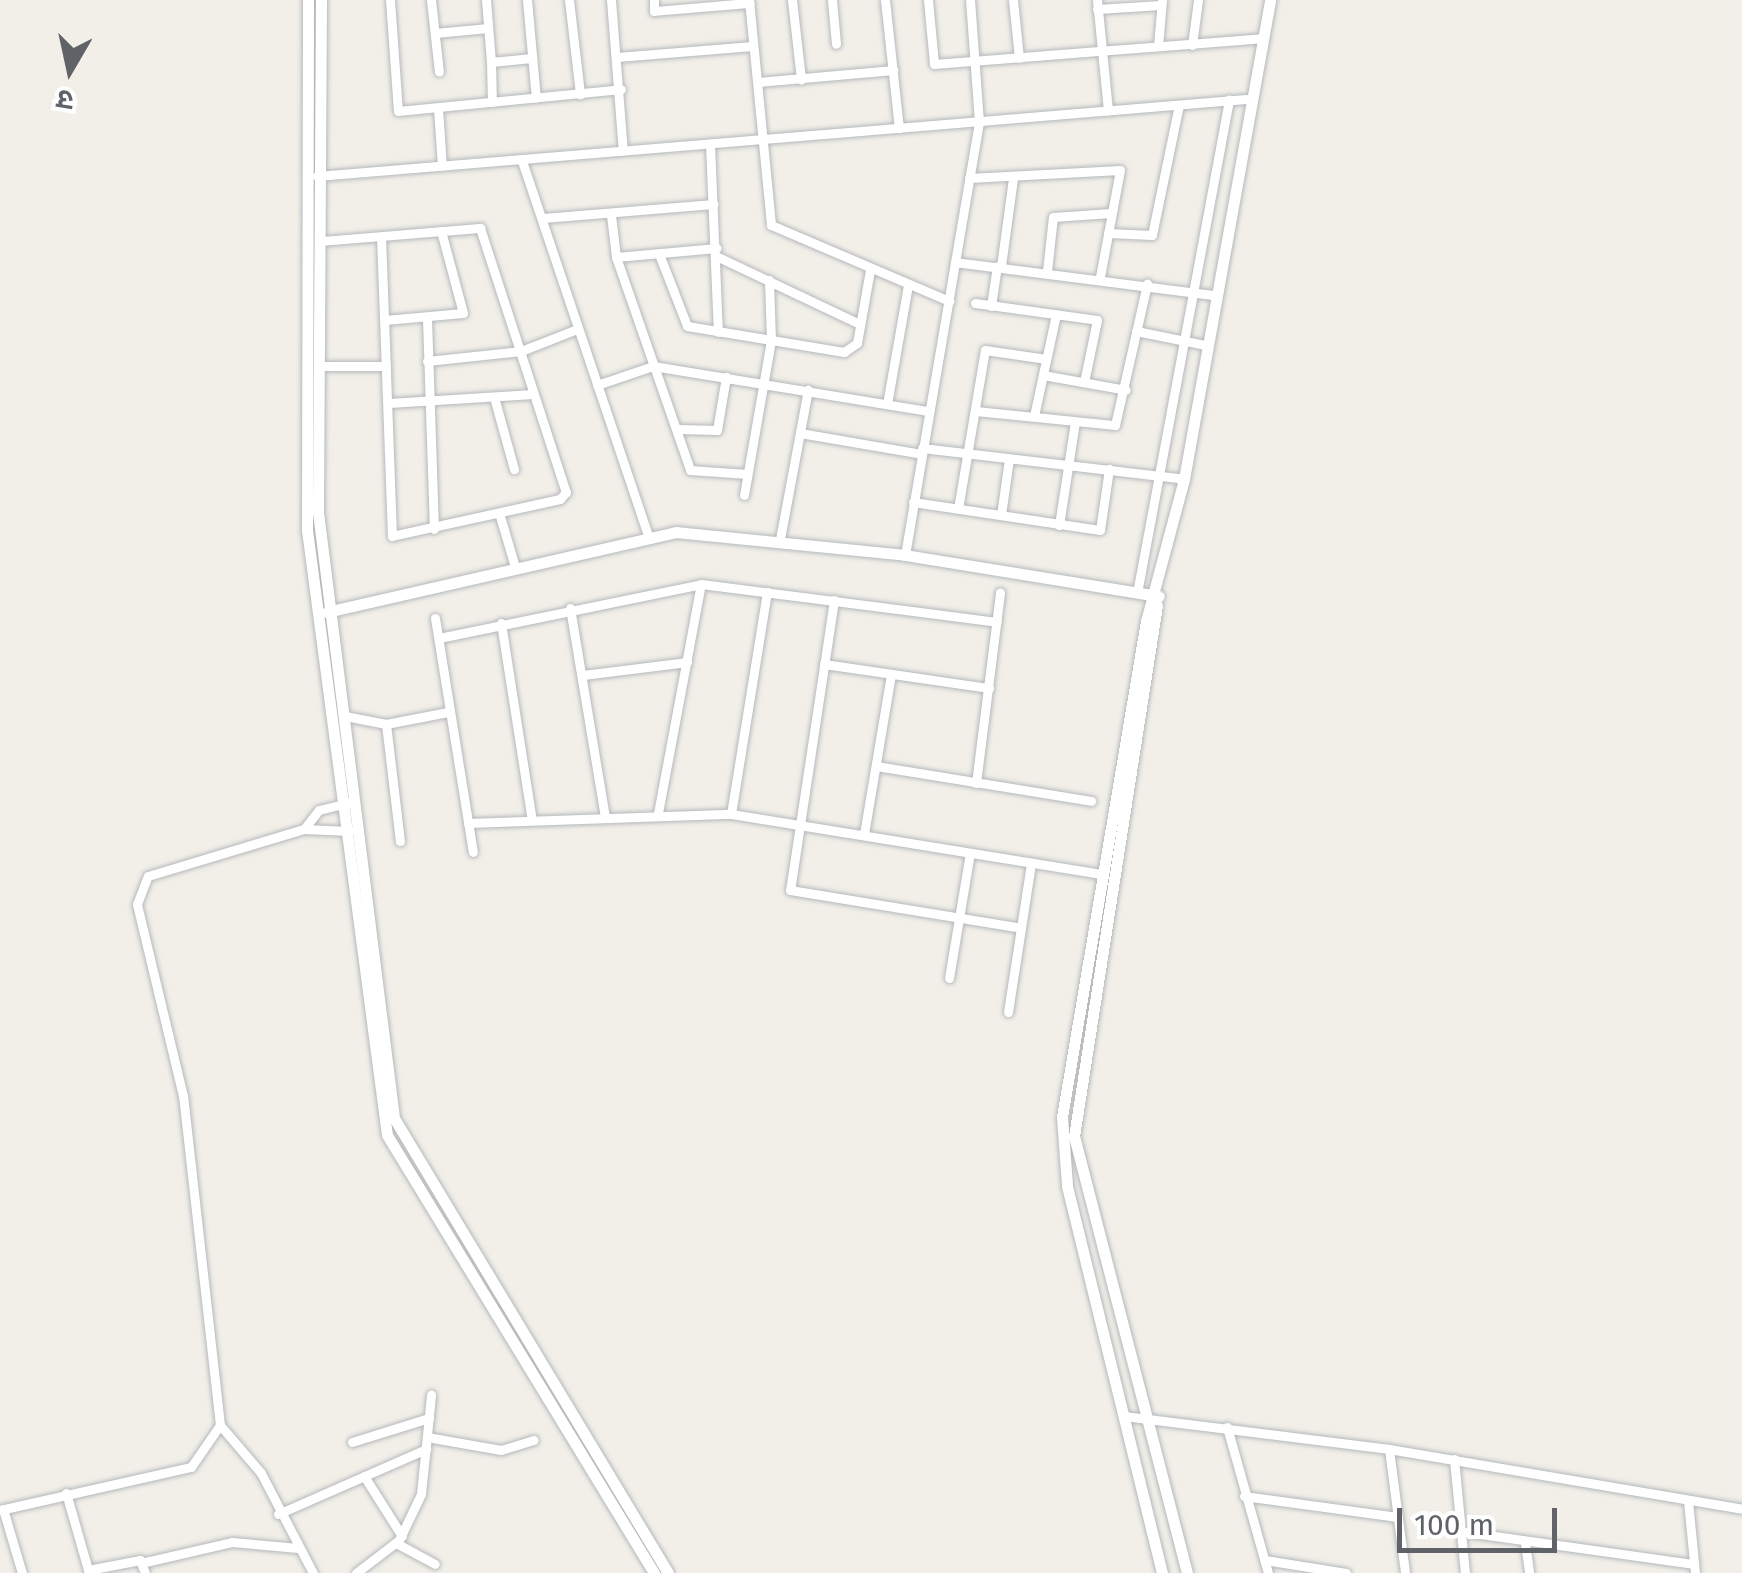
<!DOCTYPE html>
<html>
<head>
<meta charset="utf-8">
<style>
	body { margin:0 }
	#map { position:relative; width:1742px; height:1573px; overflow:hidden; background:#f1efe8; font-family:"Fira Sans","Noto Sans Devanagari",sans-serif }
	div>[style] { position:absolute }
	.roads { filter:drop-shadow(0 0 2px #b5b8bc) drop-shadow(0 0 2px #b5b8bc) }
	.minor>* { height:9px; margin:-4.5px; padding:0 4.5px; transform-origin:4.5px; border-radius:4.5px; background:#fff }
	.tertiary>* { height:11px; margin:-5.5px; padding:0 5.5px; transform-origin:5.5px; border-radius:5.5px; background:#fff }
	span { translate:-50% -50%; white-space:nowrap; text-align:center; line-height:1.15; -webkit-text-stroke:8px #fff; paint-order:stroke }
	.north { position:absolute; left:20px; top:20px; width:100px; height:100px; -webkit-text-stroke:8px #fff; paint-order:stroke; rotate:189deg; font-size:28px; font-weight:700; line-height:40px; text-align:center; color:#5f6368 }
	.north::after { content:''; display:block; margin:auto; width:35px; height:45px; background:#5f6368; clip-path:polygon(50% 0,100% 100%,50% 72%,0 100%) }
	.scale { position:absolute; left:1397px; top:1508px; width:160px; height:45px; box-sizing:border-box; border:5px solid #5f6368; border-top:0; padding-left:12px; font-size:30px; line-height:35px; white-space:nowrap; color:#5f6368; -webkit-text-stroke:8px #fff; paint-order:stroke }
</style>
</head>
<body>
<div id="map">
	<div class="roads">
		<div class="minor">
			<div style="left:390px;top:0;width:111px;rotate:85.9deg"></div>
			<div style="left:398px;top:111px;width:224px;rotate:-5.6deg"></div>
			<div style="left:431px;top:0;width:72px;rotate:83.7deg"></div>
			<div style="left:486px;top:0;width:62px;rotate:85.4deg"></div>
			<div style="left:491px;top:62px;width:41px;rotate:-5.6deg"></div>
			<div style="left:527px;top:0;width:98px;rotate:84.8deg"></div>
			<div style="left:569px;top:0;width:95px;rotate:83.3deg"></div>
			<div style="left:611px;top:0;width:151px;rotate:85.5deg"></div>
			<div style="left:654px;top:0;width:11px;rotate:90deg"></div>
			<div style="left:654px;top:11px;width:96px;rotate:-4.8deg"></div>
			<div style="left:749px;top:0;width:226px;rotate:84.4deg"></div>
			<div style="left:771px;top:225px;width:194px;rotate:23.1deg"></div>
			<div style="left:792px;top:0;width:80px;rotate:83.5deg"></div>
			<div style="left:832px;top:0;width:44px;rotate:84.8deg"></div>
			<div style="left:885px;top:0;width:129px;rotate:83.8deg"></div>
			<div style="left:928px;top:0;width:64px;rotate:84.6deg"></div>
			<div style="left:934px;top:64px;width:329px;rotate:-4.5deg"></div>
			<div style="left:1013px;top:0;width:58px;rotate:84.1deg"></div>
			<div style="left:1097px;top:0;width:111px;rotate:84.3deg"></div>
			<div style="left:1097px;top:9px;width:64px;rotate:-3.6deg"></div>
			<div style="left:435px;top:33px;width:53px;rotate:-5.4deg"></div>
			<div style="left:1192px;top:45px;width:45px;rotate:-82.4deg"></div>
			<div style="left:1158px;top:46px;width:46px;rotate:-85deg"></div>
			<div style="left:617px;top:57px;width:136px;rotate:-4.6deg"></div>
			<div style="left:491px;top:62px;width:40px;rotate:88.6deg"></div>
			<div style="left:758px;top:82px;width:136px;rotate:-5.1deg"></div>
			<div style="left:438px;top:108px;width:58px;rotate:86.1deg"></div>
			<div style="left:710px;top:144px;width:188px;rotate:87.6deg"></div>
			<div style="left:522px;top:161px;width:395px;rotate:71.4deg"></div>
			<div style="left:317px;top:176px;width:932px;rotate:-4.74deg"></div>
			<div style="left:969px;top:178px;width:151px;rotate:-3deg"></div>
			<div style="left:1120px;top:170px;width:109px;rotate:100.6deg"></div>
			<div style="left:611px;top:215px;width:42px;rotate:83.2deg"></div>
			<div style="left:616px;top:257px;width:225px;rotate:70.8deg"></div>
			<div style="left:690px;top:470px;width:57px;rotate:4deg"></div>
			<div style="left:543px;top:218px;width:171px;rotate:-4.7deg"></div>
			<div style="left:1108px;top:233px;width:44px;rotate:2.6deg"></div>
			<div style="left:1152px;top:235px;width:133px;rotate:-78.3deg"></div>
			<div style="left:321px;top:241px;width:160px;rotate:-4.7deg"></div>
			<div style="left:480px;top:228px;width:278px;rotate:72deg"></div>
			<div style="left:566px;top:492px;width:9px;rotate:131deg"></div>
			<div style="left:560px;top:499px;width:172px;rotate:167.6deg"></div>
			<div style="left:392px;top:536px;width:298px;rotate:-92.1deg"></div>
			<div style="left:659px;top:254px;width:77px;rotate:68.7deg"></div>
			<div style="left:687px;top:326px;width:159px;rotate:9.4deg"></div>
			<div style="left:844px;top:352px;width:16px;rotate:-35deg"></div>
			<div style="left:857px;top:343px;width:74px;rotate:-79.9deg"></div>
			<div style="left:716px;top:256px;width:159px;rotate:25.3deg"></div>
			<div style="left:616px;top:257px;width:101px;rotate:-5.1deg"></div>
			<div style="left:955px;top:262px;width:261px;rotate:7.3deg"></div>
			<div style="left:1001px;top:266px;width:89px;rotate:-82.2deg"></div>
			<div style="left:1047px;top:271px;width:54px;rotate:-83.7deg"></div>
			<div style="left:1053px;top:217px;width:58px;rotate:-3.9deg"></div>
			<div style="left:975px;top:303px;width:123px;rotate:7.9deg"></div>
			<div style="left:1097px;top:320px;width:63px;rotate:101.8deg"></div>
			<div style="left:991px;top:306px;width:40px;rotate:-81.5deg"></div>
			<div style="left:427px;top:319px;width:210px;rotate:88.1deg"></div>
			<div style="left:385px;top:320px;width:78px;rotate:-5.1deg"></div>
			<div style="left:463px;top:313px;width:85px;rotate:-105deg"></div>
			<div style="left:1136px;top:331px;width:70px;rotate:11.5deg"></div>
			<div style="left:427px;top:361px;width:95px;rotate:-6.1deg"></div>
			<div style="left:521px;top:351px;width:60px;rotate:-21.4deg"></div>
			<div style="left:318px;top:366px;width:68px"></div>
			<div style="left:1043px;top:375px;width:84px;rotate:10.2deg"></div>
			<div style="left:597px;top:385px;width:59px;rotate:-18.7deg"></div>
			<div style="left:653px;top:366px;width:279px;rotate:9.3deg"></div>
			<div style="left:494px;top:397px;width:75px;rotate:74.5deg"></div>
			<div style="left:389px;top:403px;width:144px;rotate:-3.6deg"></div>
			<div style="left:887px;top:404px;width:121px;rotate:-80deg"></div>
			<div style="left:976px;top:411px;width:140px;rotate:5.8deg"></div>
			<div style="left:1115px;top:425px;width:145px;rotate:-77.2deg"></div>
			<div style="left:1034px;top:416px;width:104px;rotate:-77.8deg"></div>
			<div style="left:677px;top:429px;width:40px;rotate:1.4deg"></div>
			<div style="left:717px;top:430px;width:54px;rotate:-80.4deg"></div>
			<div style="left:800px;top:433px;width:123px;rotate:9.8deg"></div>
			<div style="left:922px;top:448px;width:264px;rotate:6.7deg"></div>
			<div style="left:744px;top:495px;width:157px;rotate:-80.1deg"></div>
			<div style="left:771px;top:340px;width:60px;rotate:-91.9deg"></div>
			<div style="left:913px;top:502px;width:189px;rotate:8.5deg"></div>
			<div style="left:1100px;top:530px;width:62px;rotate:-81.6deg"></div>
			<div style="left:958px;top:509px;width:161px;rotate:-80.4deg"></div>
			<div style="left:985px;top:350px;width:62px;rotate:8.4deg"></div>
			<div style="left:1001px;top:515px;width:57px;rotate:-81.9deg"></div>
			<div style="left:500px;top:516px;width:53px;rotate:73.6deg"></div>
			<div style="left:1059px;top:525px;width:104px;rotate:-81.2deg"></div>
			<div style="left:780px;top:539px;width:152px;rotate:-79.4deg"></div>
			<div style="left:905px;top:555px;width:439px;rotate:-80.3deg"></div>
			<div style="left:979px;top:122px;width:122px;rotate:-94.2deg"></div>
			<div style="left:1137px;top:593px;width:502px;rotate:-79.43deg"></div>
			<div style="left:834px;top:600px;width:293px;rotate:98.6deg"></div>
			<div style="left:790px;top:890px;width:234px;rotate:9.3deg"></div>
			<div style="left:570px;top:608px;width:212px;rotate:80.5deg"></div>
			<div style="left:435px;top:618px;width:237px;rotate:80.8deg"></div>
			<div style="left:501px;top:623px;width:199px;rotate:81.1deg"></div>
			<div style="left:439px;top:638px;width:268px;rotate:-11.6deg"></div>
			<div style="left:701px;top:584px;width:298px;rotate:7.3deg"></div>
			<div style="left:824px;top:664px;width:167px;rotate:8.3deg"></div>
			<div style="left:583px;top:675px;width:105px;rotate:-7.1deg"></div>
			<div style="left:345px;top:716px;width:42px;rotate:11deg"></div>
			<div style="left:386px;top:724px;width:63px;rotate:-11deg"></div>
			<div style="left:386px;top:724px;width:118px;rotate:83.2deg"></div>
			<div style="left:876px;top:766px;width:218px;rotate:9.2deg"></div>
			<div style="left:976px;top:783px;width:192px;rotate:-82.8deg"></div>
			<div style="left:658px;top:813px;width:233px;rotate:-79.4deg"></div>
			<div style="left:731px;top:814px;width:225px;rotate:-80.8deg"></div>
			<div style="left:468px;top:823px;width:263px;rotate:-2deg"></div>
			<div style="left:731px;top:814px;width:377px;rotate:9.2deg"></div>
			<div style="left:304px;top:829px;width:46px;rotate:2.5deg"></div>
			<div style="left:864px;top:834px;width:162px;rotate:-80.4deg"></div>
			<div style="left:949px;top:978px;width:127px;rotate:-80.5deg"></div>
			<div style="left:1008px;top:1012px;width:151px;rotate:-81.2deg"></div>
			<div style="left:1124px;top:1416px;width:267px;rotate:7.1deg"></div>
			<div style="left:1389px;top:1449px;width:358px;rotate:9.6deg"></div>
			<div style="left:1227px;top:1427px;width:152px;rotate:74.3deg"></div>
			<div style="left:427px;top:1437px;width:75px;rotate:10deg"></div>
			<div style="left:501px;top:1450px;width:34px;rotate:-17deg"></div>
			<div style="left:352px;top:1442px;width:81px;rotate:-17.3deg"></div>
			<div style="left:1389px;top:1449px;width:125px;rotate:82.6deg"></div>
			<div style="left:1454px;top:1459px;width:115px;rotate:84.5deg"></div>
			<div style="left:364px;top:1476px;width:71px;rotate:57.7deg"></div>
			<div style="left:66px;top:1493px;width:83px;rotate:74deg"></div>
			<div style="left:1244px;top:1496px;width:155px;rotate:7.8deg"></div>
			<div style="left:1688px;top:1501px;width:72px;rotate:84.4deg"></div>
			<div style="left:3px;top:1509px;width:67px;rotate:73.5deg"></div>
			<div style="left:0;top:1510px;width:196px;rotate:-12.7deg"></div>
			<div style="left:191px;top:1467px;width:51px;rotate:-55.4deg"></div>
			<div style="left:278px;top:1514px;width:162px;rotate:-23.7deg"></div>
			<div style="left:1459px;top:1531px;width:236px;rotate:8deg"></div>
			<div style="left:396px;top:1543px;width:44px;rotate:28.3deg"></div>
			<div style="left:1525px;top:1543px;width:30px;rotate:82deg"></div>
			<div style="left:1265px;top:1560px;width:82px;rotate:9.1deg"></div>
			<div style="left:141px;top:1563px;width:93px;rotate:-13deg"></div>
			<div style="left:232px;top:1542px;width:66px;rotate:5.2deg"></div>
			<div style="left:88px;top:1570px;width:53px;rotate:-10.9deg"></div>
			<div style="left:140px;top:1560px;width:14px;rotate:69deg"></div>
			<div style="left:313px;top:1573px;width:113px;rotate:-117.5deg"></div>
			<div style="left:261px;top:1473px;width:63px;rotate:-130.5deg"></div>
			<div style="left:220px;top:1425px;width:331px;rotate:-96.4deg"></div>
			<div style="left:183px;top:1096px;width:197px;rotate:-103.5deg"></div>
			<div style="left:137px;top:904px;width:30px;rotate:-69deg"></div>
			<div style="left:148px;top:876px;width:163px;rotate:-16.8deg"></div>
			<div style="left:304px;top:829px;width:24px;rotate:-52deg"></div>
			<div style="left:319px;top:810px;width:30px;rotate:-14deg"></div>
			<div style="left:356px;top:1573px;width:54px;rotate:-37.5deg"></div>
			<div style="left:399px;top:1540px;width:51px;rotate:-64.4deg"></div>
			<div style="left:421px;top:1494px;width:100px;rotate:-84.2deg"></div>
		</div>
		<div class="tertiary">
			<div style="left:308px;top:0;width:530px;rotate:90.11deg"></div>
			<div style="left:307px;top:530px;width:610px;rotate:82.47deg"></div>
			<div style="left:387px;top:1135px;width:513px;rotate:58.63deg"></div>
			<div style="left:321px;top:0;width:512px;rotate:90.34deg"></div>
			<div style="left:318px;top:512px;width:611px;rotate:82.85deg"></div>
			<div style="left:394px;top:1118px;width:531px;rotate:58.94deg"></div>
			<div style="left:1157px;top:605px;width:537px;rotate:98.88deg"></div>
			<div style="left:1074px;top:1136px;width:451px;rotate:75.5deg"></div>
			<div style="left:327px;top:612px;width:358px;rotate:-12.9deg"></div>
			<div style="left:676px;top:532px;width:230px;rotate:5.7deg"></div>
			<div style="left:905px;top:555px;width:257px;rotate:9.2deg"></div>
			<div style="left:1162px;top:1573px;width:399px;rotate:-103.8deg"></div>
			<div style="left:1067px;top:1185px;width:68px;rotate:-94.2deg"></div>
			<div style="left:1062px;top:1117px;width:503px;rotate:-80.39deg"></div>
			<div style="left:1146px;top:621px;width:147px;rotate:-75deg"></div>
			<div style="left:1184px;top:479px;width:487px;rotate:-79.8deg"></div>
		</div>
	</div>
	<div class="north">उ</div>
	<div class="scale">100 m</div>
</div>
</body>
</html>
